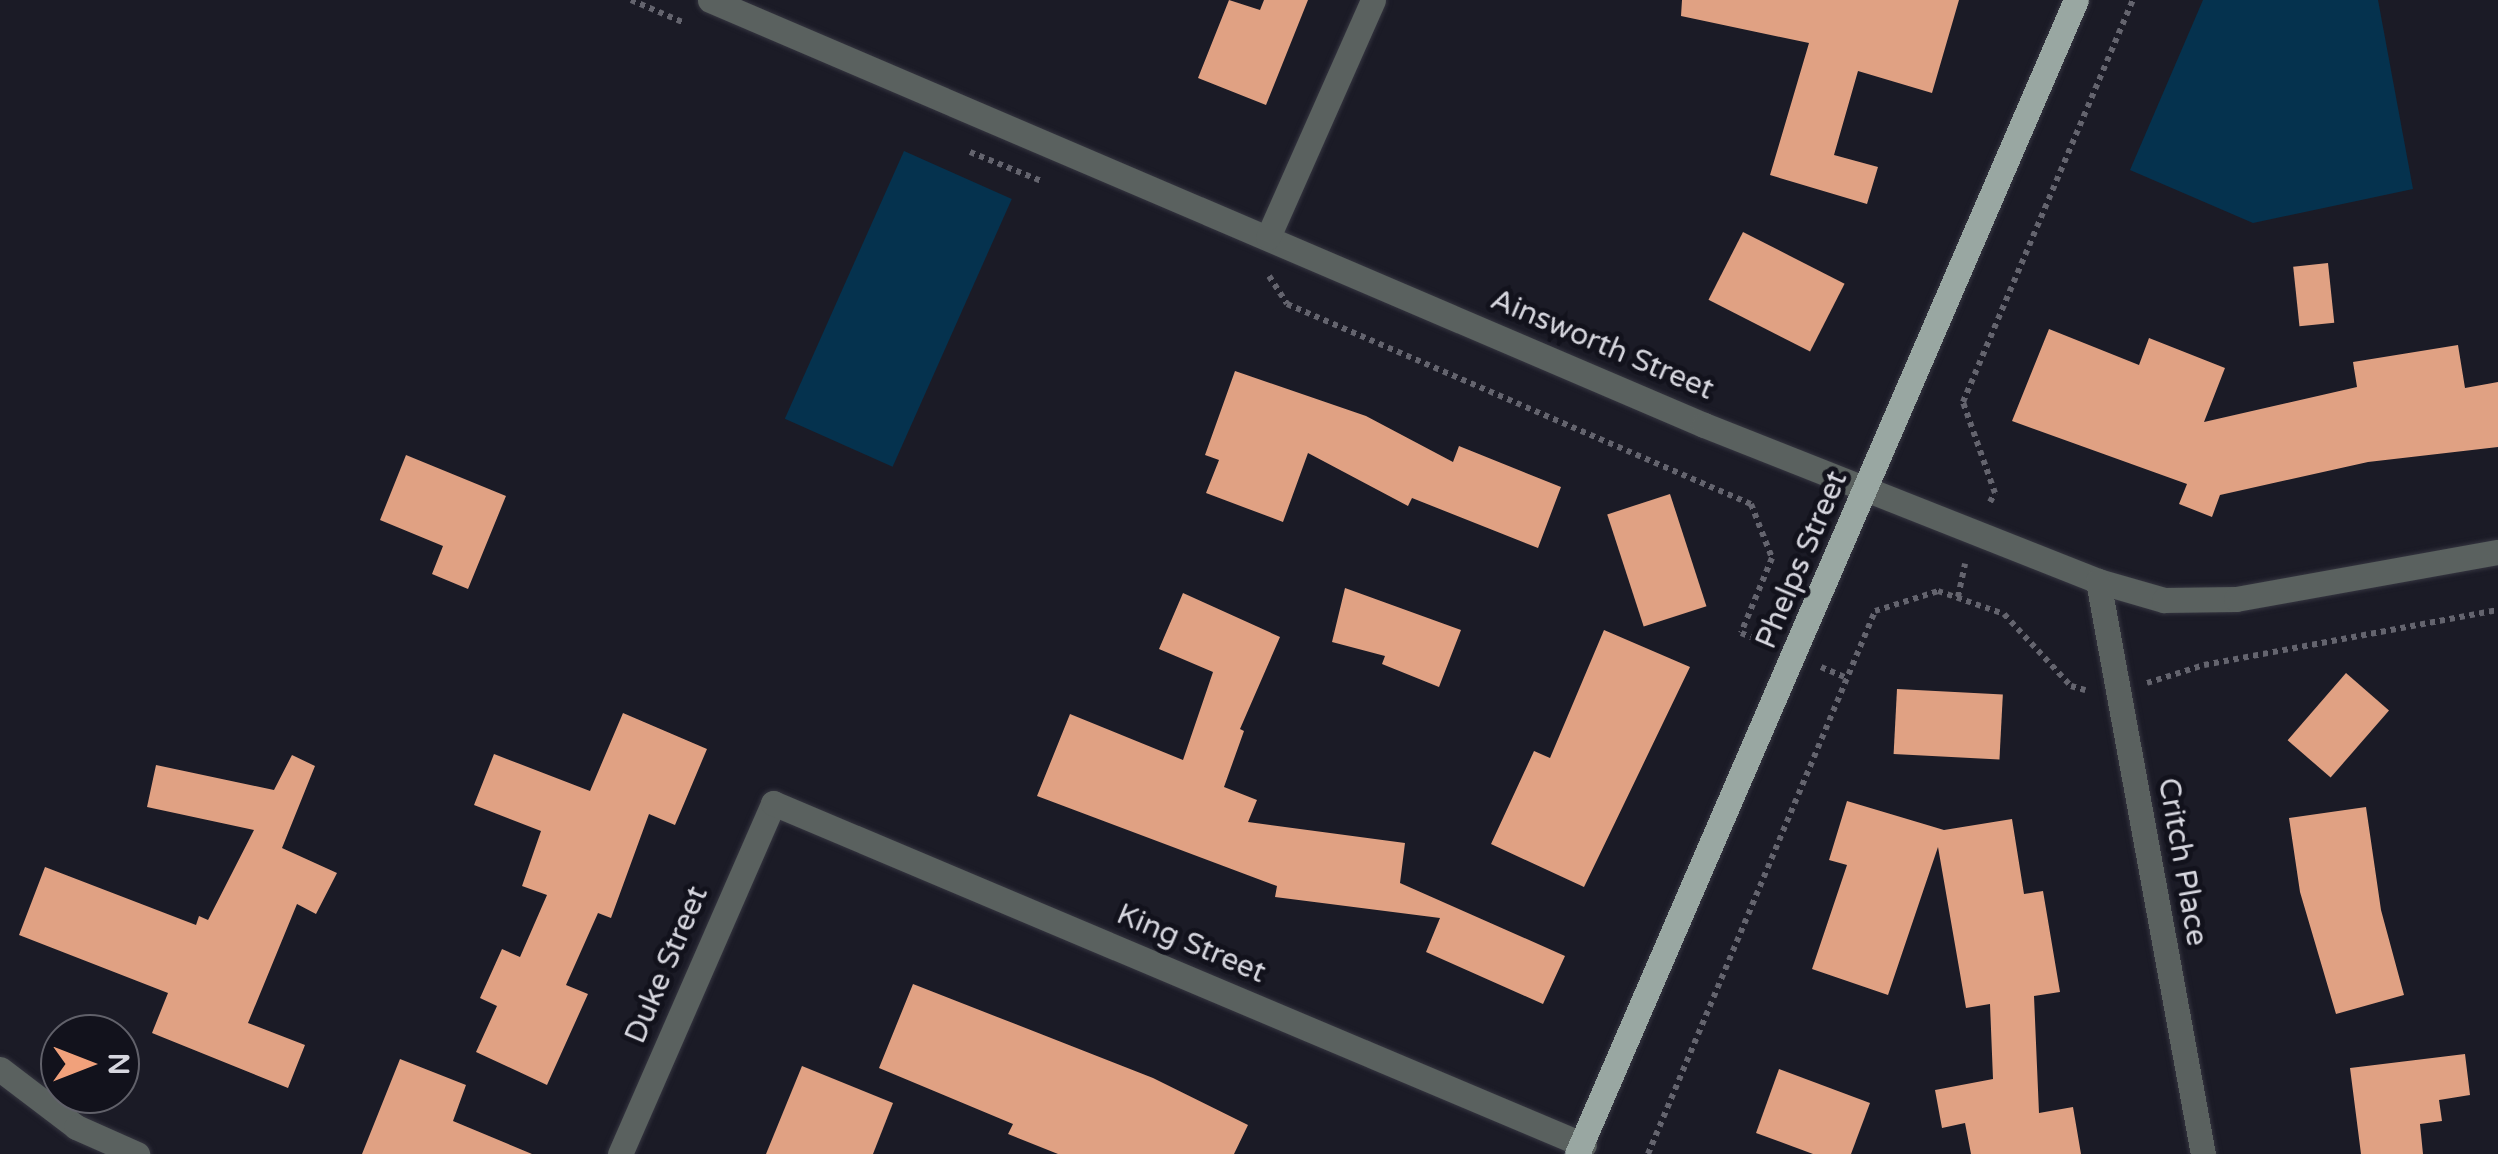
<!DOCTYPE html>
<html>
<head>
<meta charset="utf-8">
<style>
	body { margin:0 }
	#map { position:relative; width:2498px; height:1154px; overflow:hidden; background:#1b1b26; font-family:"Varela Round",sans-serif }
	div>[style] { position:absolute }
	.water>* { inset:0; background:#05324e; transform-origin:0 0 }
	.building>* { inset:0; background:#e0a183; transform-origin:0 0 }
	.path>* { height:6px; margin-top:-3px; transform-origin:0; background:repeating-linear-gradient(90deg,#64646e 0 5px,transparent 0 10px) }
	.roads { filter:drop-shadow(0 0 2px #353540) drop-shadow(0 0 2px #353540) }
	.minor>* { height:25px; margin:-12.5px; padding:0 12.5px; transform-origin:12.5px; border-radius:12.5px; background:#5a615f }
	.major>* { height:25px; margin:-12.5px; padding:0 12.5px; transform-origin:12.5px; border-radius:12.5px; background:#99a7a2 }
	span { translate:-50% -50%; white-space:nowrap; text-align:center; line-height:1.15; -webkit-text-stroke:10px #12121c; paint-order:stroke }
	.street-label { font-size:30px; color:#d7d7df }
	.north { position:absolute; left:40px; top:1014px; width:100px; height:100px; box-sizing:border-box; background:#12121c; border:2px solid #61616a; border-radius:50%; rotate:90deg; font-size:28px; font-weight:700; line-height:40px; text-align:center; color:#d7d7df }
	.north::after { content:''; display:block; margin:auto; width:35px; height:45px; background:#f1a17b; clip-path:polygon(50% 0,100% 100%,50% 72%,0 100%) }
</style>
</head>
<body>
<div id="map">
	<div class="water">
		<div style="clip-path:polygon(2203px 0,2378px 0,2413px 189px,2253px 223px,2130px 170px)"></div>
		<div style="left:904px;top:151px;width:118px;height:293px;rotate:24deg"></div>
	</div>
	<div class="building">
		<div style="clip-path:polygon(1229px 0,1260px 10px,1264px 0,1308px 0,1266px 105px,1198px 78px)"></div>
		<div style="clip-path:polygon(1682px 0,1959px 0,1932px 93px,1858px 71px,1834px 155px,1878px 167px,1867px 204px,1770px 175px,1809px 43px,1681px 16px)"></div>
		<div style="left:1743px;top:232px;width:114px;height:76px;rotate:27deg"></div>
		<div style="left:2328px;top:263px;width:60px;height:35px;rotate:84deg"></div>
		<div style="clip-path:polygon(2049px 329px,2139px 365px,2149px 338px,2225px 368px,2204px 422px,2357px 387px,2353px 362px,2458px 345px,2465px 388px,2498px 382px,2498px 447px,2368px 462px,2220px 495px,2212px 517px,2179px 504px,2187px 484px,2012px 421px)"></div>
		<div style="clip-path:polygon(1235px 371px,1366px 416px,1453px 462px,1459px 446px,1561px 487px,1538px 548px,1412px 498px,1408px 506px,1308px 453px,1283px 522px,1206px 493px,1219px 460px,1205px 455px)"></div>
		<div style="clip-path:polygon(406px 455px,506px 496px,468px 589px,432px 574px,443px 546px,380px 520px)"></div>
		<div style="left:1670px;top:494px;width:118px;height:66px;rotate:72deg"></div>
		<div style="clip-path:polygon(1345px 588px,1461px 630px,1439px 687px,1382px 664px,1385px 656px,1332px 642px)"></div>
		<div style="clip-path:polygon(1183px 593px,1280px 637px,1240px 729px,1244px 731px,1224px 787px,1257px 800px,1248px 822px,1405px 843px,1400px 883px,1565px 956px,1543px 1004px,1426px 952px,1440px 918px,1275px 897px,1277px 886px,1037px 796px,1070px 714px,1183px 760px,1213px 672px,1159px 649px)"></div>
		<div style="clip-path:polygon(1604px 630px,1690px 667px,1584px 887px,1491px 844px,1534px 751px,1550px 758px)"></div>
		<div style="left:2346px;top:673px;width:57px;height:89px;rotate:41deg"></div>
		<div style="left:1897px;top:689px;width:106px;height:65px;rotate:3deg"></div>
		<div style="clip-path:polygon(623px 713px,707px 749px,675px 825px,649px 814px,611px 918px,598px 913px,566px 985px,588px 994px,547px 1085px,476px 1052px,497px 1006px,480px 998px,502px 949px,520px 957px,547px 895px,522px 886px,541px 831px,474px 805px,494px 754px,590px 791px)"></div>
		<div style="clip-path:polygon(292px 755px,315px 766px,282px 848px,337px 873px,316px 914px,297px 904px,248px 1023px,305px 1045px,288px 1088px,152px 1033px,168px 993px,19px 935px,45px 867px,196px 925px,199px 916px,208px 920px,254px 830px,147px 807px,156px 765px,274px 790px)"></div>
		<div style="clip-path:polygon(1847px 801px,1944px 830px,2012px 819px,2024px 894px,2043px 891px,2060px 992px,2034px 996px,2039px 1113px,2073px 1107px,2081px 1154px,1971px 1154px,1965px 1123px,1942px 1128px,1935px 1090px,1993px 1079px,1990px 1004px,1966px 1008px,1938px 847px,1888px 995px,1812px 969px,1847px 865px,1829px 860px)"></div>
		<div style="clip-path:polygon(2366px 807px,2381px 910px,2404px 995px,2336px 1014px,2300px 892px,2289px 818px)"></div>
		<div style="clip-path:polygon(913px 984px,1153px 1078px,1248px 1125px,1234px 1154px,1058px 1154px,1008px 1134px,1013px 1124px,879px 1068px)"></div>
		<div style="clip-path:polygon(2465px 1054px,2470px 1095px,2439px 1100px,2442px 1121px,2420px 1124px,2423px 1154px,2361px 1154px,2350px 1068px)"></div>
		<div style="clip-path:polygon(400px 1059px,466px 1085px,453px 1121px,532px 1154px,362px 1154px)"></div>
		<div style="clip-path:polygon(802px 1066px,893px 1103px,873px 1154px,766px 1154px)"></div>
		<div style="clip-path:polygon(1779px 1069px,1870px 1103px,1851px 1154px,1813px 1154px,1756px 1133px)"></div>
	</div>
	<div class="path">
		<div style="left:631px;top:0;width:59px;rotate:23.1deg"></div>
		<div style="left:970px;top:152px;width:77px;rotate:22.2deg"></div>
		<div style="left:1269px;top:276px;width:33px;rotate:57deg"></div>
		<div style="left:1287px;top:304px;width:505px;rotate:23.32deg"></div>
		<div style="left:1751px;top:504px;width:58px;rotate:68.7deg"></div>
		<div style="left:1772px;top:558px;width:81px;rotate:112.5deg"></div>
		<div style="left:1741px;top:633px;width:24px;rotate:22deg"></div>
		<div style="left:1990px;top:502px;width:10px;rotate:-61deg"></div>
		<div style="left:1995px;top:493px;width:96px;rotate:-109.4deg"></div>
		<div style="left:1963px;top:402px;width:436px;rotate:-67.1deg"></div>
		<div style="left:1958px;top:597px;width:34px;rotate:-78deg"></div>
		<div style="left:1821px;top:667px;width:28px;rotate:23deg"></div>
		<div style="left:2147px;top:683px;width:60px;rotate:-17.5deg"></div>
		<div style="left:2204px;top:665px;width:299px;rotate:-10.6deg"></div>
		<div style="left:1648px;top:1154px;width:589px;rotate:-67.31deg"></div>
		<div style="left:1875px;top:611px;width:66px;rotate:-17.6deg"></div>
		<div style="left:1938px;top:591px;width:70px;rotate:19.2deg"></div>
		<div style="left:2004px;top:614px;width:98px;rotate:47.1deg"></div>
		<div style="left:2071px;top:686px;width:15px;rotate:16deg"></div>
	</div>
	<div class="roads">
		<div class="minor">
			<div style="left:710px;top:0;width:1081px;rotate:23.15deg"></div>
			<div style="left:1704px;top:425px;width:424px;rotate:21.6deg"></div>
			<div style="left:2098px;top:581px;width:69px;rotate:16.1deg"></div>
			<div style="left:2164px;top:600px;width:72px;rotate:-0.8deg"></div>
			<div style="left:2236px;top:599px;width:266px;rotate:-10.2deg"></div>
			<div style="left:1268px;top:237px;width:259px;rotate:-66.1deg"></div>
			<div style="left:2098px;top:581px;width:583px;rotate:79.62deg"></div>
			<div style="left:0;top:1069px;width:96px;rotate:37.3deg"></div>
			<div style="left:76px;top:1127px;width:67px;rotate:23.9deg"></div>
			<div style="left:620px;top:1154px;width:383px;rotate:-66.4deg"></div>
			<div style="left:773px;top:803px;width:880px;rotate:22.87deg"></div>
		</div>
		<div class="major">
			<div style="left:1577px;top:1154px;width:1257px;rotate:-66.62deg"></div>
		</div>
	</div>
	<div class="street-label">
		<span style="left:1602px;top:345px;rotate:23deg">Ainsworth Street</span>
		<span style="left:1802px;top:560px;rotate:-67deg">Phelps Street</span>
		<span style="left:2182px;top:862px;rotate:80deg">Critch Place</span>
		<span style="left:1191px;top:944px;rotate:23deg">King Street</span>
		<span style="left:667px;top:965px;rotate:-67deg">Duke Street</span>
	</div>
	<div class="north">N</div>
</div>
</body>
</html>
